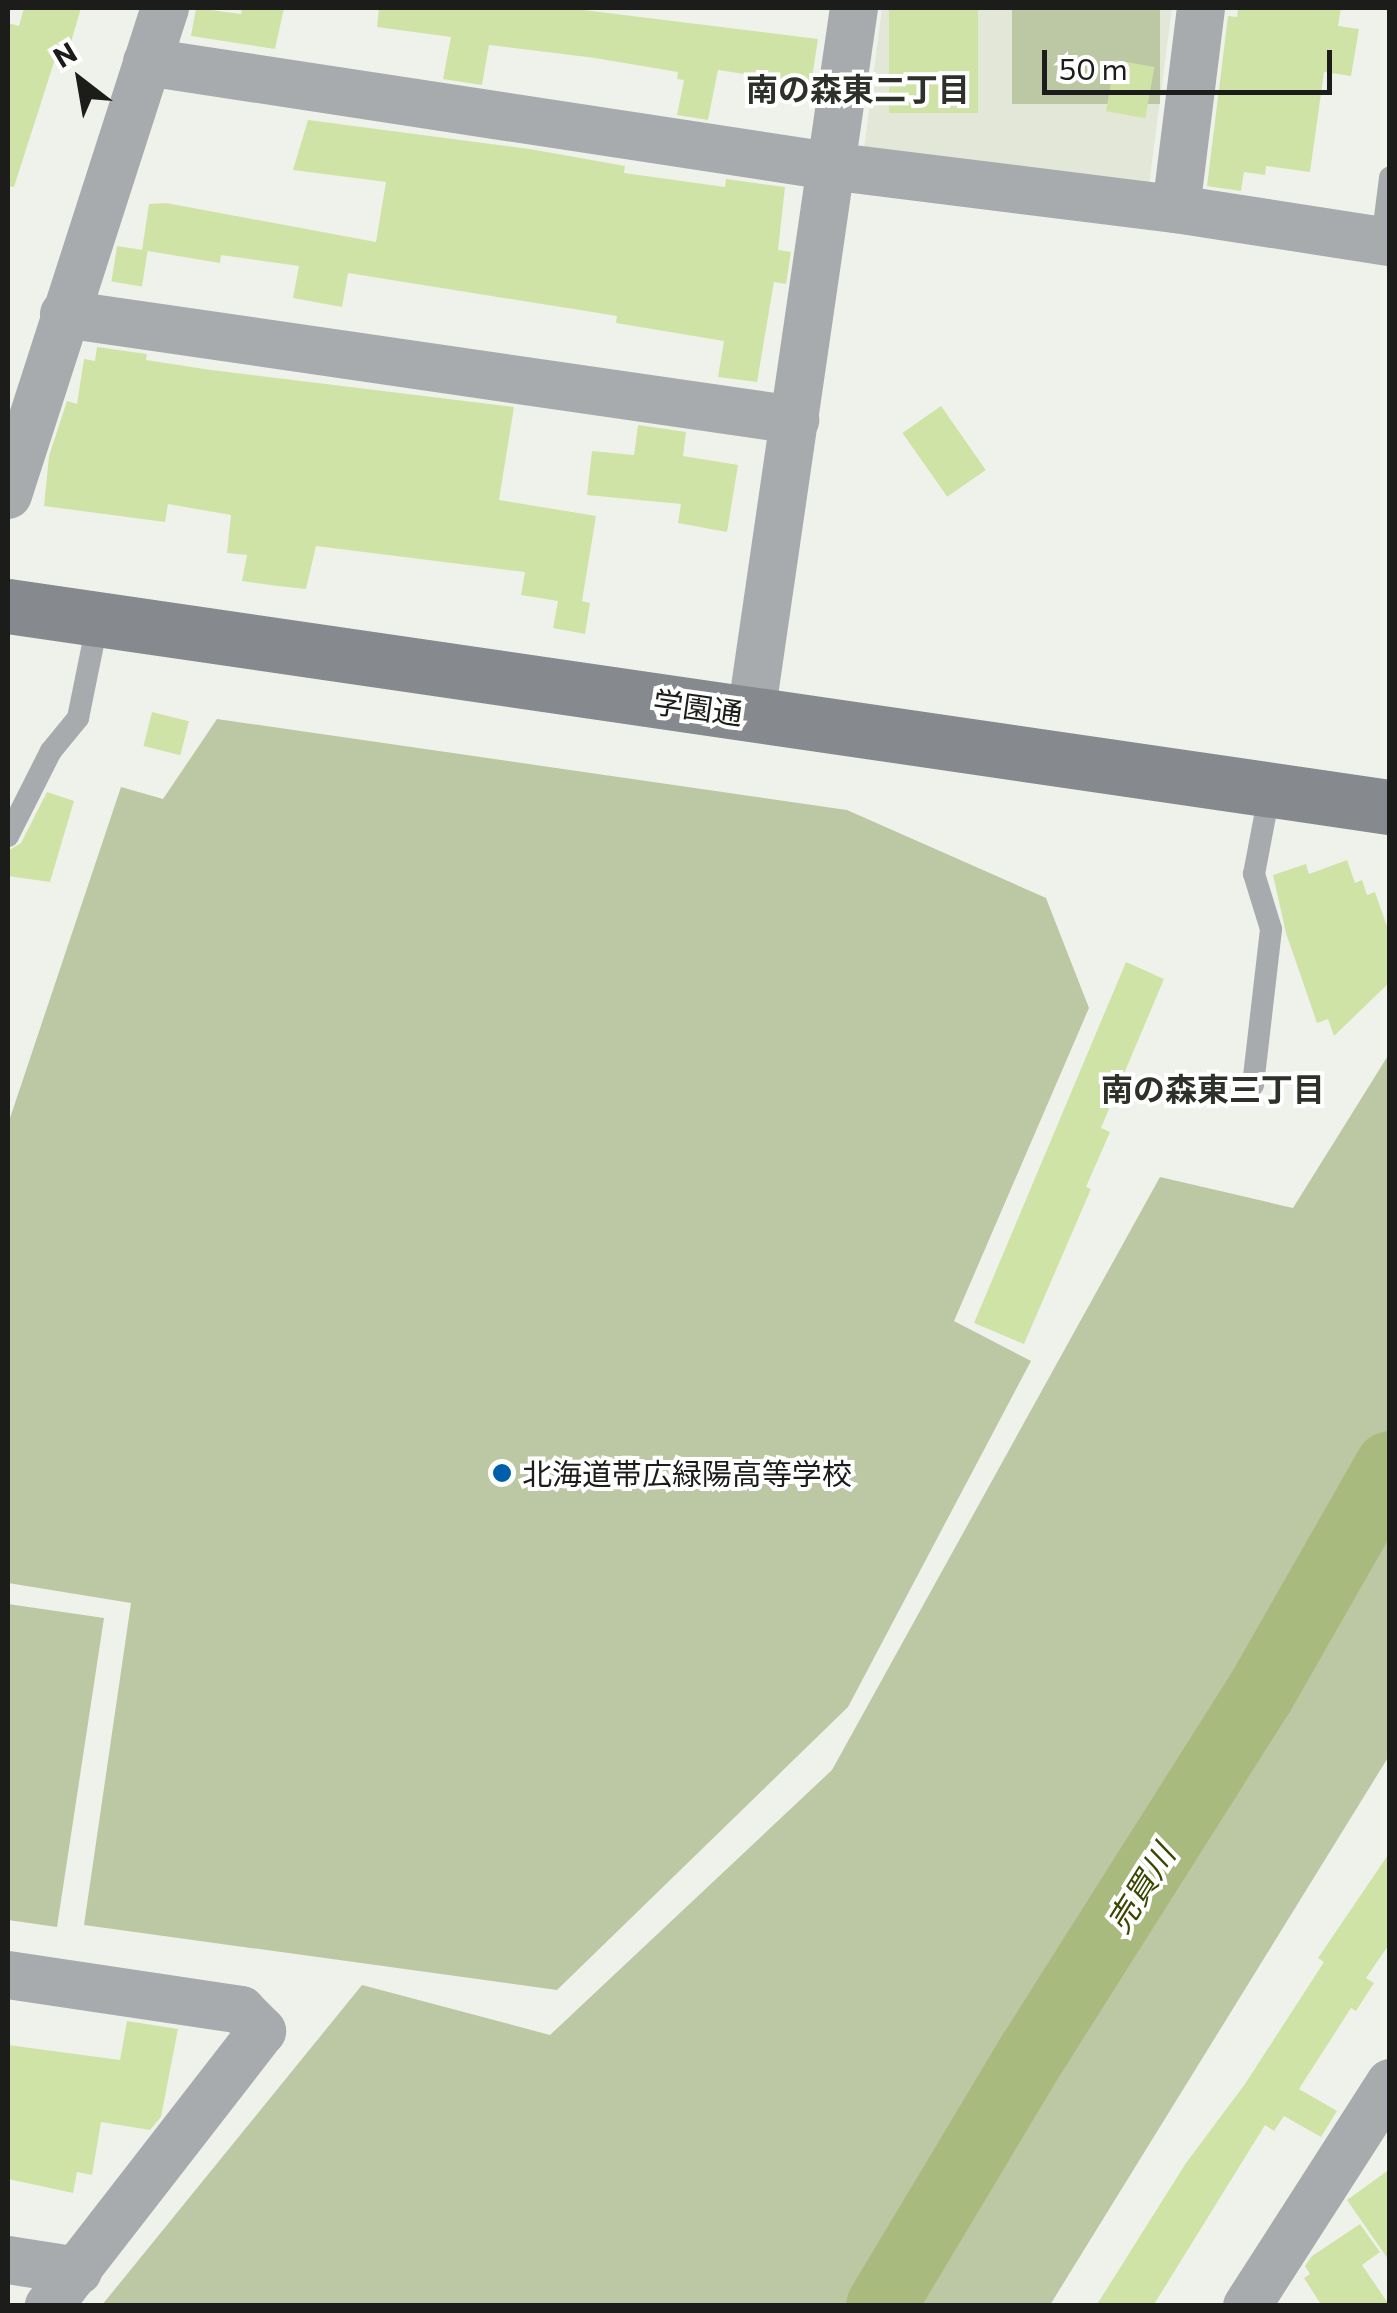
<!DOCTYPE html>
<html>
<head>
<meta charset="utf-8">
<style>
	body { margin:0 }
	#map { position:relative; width:1397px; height:2313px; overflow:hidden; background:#eff2ea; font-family:Commissioner,"Noto Sans JP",sans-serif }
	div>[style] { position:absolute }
	.built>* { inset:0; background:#e2e7d8 }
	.green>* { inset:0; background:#bcc8a3; transform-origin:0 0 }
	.river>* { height:70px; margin:-35px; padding:0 35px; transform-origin:35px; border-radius:35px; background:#a8ba7e }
	.building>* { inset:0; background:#d0e3a6; transform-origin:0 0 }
	.lane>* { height:22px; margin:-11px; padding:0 11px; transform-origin:11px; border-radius:11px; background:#a8abae }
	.street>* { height:48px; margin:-24px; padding:0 24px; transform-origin:24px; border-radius:24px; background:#a8abae }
	.secondary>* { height:55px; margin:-27.5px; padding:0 27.5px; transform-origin:27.5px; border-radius:27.5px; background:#86898d }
	.dots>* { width:28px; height:28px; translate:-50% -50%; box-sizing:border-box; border:5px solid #fff; border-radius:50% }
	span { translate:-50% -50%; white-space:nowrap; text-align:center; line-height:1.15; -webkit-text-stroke:8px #fff; paint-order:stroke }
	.street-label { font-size:30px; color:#1c1d1a }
	.poi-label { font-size:30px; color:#1c1d1a }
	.left { translate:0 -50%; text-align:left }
	.neighbourhood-label { font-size:32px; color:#2e302a; font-weight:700 }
	.water-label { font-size:32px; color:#394700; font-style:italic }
	.frame { position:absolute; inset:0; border:10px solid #1c1d1a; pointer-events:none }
	.north { position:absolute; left:30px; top:30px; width:100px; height:100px; -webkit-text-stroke:8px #fff; paint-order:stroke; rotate:329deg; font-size:28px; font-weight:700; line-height:40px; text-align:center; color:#1c1d1a }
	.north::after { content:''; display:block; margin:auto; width:35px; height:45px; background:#1c1d1a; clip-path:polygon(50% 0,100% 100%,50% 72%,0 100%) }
	.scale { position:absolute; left:1042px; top:50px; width:290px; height:45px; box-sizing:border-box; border:5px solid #1c1d1a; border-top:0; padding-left:12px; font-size:30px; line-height:35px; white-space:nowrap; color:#1c1d1a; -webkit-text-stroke:8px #fff; paint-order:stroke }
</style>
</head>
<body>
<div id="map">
	<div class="built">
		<div style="clip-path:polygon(882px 8px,1172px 8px,1149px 185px,864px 149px)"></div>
	</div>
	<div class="green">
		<div style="left:1012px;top:8px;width:148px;height:96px"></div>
		<div style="clip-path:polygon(217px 719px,847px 810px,1046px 898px,1089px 1008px,954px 1321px,1031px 1361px,848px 1707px,557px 1990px,84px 1925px,131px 1603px,8px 1583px,8px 1124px,121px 787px,163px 799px)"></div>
		<div style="clip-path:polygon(1389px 1054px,1389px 1756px,1050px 2305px,102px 2305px,362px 1985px,550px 2035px,832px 1770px,1160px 1177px,1293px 1208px)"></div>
		<div style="clip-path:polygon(8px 1604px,104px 1618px,57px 1927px,8px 1920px)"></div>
	</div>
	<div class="river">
		<div style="left:881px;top:2306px;width:294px;rotate:-59.1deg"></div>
		<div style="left:1032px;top:2054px;width:428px;rotate:-57.7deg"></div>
		<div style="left:1261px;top:1692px;width:260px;rotate:-60.3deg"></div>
	</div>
	<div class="building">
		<div style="clip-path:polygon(24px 8px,81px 8px,66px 59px,56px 56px,14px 187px,8px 186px,8px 23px,19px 26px)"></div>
		<div style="clip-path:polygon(196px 8px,241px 14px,242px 8px,284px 8px,275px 49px,191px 36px)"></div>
		<div style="clip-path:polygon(379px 8px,567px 8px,818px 39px,811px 84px,718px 70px,708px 120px,677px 115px,684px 80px,677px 79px,678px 72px,595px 58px,489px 45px,482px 85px,443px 79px,451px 37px,377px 27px)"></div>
		<div style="left:889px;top:8px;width:89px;height:105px"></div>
		<div style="clip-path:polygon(1238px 8px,1341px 8px,1338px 26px,1359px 29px,1351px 76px,1324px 72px,1310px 172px,1266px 166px,1265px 175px,1244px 172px,1241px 191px,1207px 186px,1228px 16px,1237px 17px)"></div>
		<div style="left:1115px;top:60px;width:40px;height:52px;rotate:10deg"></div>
		<div style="clip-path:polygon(308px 120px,530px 149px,625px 166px,624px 173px,725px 187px,726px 179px,785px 187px,778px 250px,791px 252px,786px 284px,774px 282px,757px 382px,718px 377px,724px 341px,616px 323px,617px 316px,348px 273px,342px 307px,293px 298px,299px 266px,221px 255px,220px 263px,142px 250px,149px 204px,166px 203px,376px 242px,386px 182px,293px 170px)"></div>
		<div style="left:117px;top:246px;width:31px;height:36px;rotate:9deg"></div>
		<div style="clip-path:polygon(97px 347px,147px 354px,146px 360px,211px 370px,514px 407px,499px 500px,596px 516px,582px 601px,590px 603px,585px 634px,553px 628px,558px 601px,521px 595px,525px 572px,316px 546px,306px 589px,278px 586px,242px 581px,247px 555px,227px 553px,231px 515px,168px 504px,165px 522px,44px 506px,49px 456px,67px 401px,77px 404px,84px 359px,95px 361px)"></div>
		<div style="left:941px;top:406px;width:78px;height:47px;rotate:55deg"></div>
		<div style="clip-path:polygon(638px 425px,686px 432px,683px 456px,738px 465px,727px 532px,678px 523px,681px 504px,587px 495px,592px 451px,634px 455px)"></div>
		<div style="left:152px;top:712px;width:38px;height:35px;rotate:14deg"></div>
		<div style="clip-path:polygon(47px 792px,74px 801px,50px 882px,8px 876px,8px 851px,21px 843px)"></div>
		<div style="clip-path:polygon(1347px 860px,1355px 883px,1362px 880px,1367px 895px,1375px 892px,1390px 935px,1390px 982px,1334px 1036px,1328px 1019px,1317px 1023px,1286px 933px,1273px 875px,1306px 864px,1309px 874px)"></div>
		<div style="clip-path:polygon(1126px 962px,1164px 979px,1101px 1128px,1110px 1132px,1086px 1187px,1091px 1189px,1024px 1344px,974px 1323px)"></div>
		<div style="clip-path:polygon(1390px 1852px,1390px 1943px,1366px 1978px,1374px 1983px,1356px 2011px,1351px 2008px,1299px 2089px,1337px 2111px,1321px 2137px,1284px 2116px,1274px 2131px,1265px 2125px,1153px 2306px,1096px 2306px,1186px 2163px,1245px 2084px,1324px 1962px,1318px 1958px)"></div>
		<div style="clip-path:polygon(127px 2021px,178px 2029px,161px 2117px,150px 2130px,101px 2122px,92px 2175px,77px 2172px,73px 2193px,8px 2179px,8px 2045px,120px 2060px)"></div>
		<div style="clip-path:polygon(1390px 2169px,1390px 2262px,1347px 2200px)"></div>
		<div style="clip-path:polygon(1360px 2224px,1380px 2252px,1362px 2265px,1390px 2306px,1322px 2306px,1304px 2278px,1310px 2274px,1305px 2266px,1312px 2256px)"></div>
	</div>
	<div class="lane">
		<div style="left:1382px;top:241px;width:64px;rotate:-82.8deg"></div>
		<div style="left:8px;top:836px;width:95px;rotate:-63.2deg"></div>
		<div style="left:51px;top:751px;width:43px;rotate:-50.7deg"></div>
		<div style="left:78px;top:718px;width:100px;rotate:-78.5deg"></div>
		<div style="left:1253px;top:1085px;width:157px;rotate:-83.4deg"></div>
		<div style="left:1271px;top:929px;width:58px;rotate:-107.2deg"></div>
		<div style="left:1254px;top:874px;width:86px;rotate:-79.2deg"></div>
	</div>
	<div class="street">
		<div style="left:147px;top:62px;width:690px;rotate:8.67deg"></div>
		<div style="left:829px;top:166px;width:350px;rotate:7.1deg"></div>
		<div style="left:1176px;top:209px;width:217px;rotate:8.8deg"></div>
		<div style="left:1176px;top:209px;width:203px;rotate:-82.9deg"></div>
		<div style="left:64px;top:314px;width:739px;rotate:8.25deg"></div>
		<div style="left:8px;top:495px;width:512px;rotate:-72.13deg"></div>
		<div style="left:751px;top:715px;width:714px;rotate:-81.71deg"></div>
		<div style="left:8px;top:1975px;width:236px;rotate:8.5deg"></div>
		<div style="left:241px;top:2010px;width:30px;rotate:45deg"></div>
		<div style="left:262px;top:2031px;width:348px;rotate:127.8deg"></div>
		<div style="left:8px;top:2260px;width:71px;rotate:8.9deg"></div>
		<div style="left:1247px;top:2306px;width:265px;rotate:-57.3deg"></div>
	</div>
	<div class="secondary">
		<div style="left:8px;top:606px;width:1397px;rotate:8.28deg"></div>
	</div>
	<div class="dots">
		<div style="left:502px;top:1473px;background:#005fac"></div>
	</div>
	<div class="street-label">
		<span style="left:698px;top:707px;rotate:8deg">学園通</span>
	</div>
	<div class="poi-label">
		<span class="left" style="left:522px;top:1473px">北海道帯広緑陽高等学校</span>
	</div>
	<div class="neighbourhood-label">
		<span style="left:858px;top:88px">南の森東二丁目</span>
		<span style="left:1213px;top:1088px">南の森東三丁目</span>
	</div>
	<div class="water-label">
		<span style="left:1140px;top:1888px;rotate:-58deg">売買川</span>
	</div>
	<div class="frame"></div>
	<div class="north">N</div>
	<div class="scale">50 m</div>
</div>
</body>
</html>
